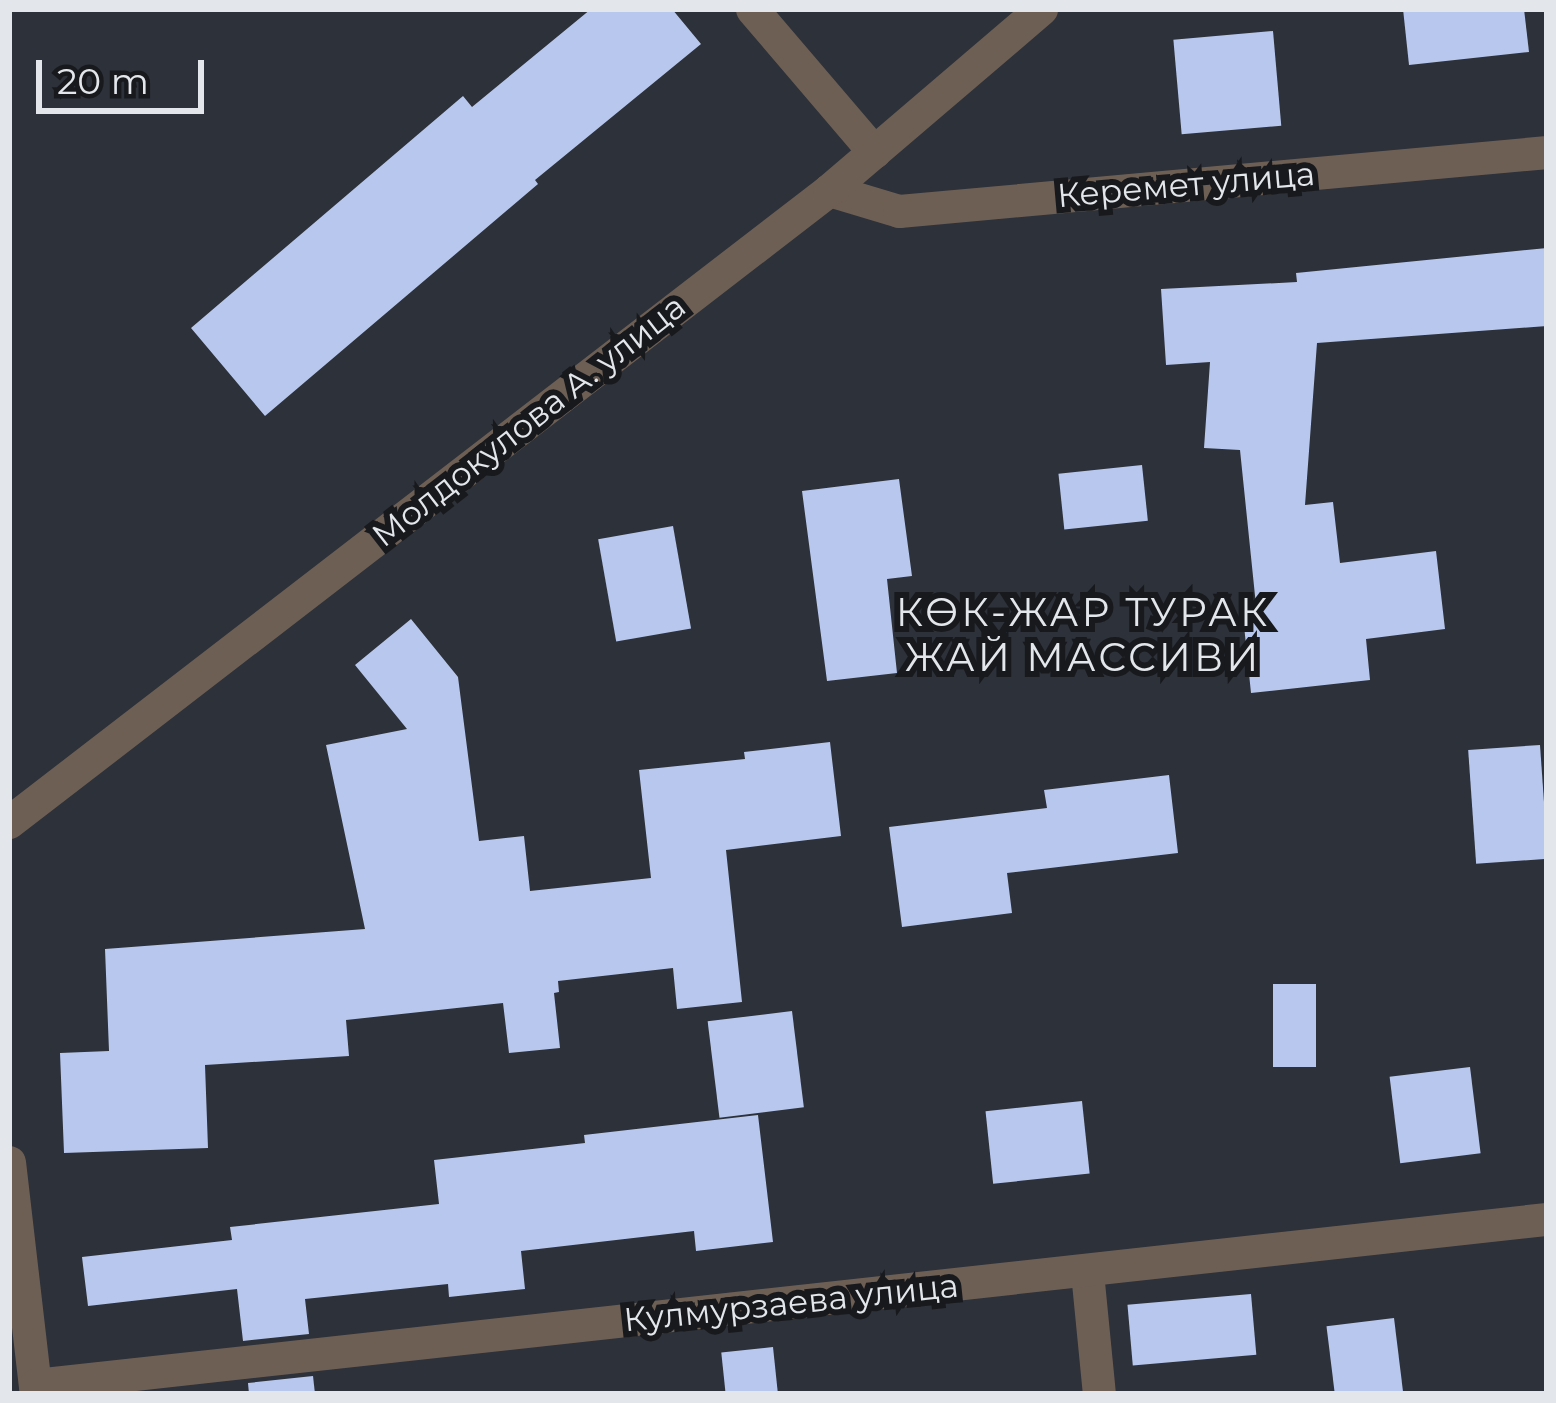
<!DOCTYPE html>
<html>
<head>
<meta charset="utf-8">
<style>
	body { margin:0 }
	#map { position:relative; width:1556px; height:1403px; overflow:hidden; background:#2d3139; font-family:Montserrat,sans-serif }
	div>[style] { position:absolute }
	.building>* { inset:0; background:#b8c7ed; transform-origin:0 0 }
	.minor>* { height:33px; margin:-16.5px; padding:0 16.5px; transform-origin:16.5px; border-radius:16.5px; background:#6e5f55 }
	.tertiary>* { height:33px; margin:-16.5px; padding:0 16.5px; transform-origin:16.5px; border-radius:16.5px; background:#6e5f55 }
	span { translate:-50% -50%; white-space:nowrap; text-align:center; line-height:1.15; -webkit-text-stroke:12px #17191d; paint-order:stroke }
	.street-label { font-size:33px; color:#e3e6eb }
	.quarter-label { font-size:39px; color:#e3e6eb; letter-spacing:3px }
	.frame { position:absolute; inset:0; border:12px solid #e3e6eb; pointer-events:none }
	.scale { position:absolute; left:36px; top:60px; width:168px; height:54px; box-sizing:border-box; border:6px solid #e3e6eb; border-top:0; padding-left:15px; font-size:36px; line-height:42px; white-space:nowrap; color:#e3e6eb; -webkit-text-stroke:9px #17191d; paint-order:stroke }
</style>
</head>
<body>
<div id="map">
	<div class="building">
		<div style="clip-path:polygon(591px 9px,672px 9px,701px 44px,535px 180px,538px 184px,265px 416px,191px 328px,463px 96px,472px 107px)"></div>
		<div style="clip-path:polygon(1403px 9px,1524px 9px,1529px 52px,1409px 65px)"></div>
		<div style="left:1273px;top:31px;width:95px;height:100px;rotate:85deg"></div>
		<div style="clip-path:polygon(1547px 248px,1547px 326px,1317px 343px,1305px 505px,1333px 502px,1340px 563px,1436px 551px,1445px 629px,1366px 639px,1370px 680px,1251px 693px,1243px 616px,1257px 615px,1240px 450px,1204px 448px,1210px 362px,1166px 365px,1161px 289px,1297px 282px,1296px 273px)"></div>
		<div style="left:1142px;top:465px;width:56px;height:84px;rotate:84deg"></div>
		<div style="clip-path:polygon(899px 479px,912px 576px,887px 579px,897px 673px,827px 681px,802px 491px)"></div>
		<div style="left:673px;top:526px;width:104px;height:76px;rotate:80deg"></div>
		<div style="clip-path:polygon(411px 619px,458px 677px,479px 841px,524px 836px,530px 891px,651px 878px,639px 770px,745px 759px,744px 752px,830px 742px,841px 836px,726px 850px,742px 1002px,677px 1009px,673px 968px,558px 981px,559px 992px,554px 993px,560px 1048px,509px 1053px,503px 1003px,346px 1020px,349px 1056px,205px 1065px,208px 1148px,64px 1153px,60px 1053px,109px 1051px,105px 949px,365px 929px,326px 745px,407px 729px,355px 665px)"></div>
		<div style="left:1540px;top:745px;width:114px;height:72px;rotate:86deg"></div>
		<div style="clip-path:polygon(1169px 775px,1178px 853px,1007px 873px,1012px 913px,902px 927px,889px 827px,1047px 808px,1044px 790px)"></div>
		<div style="left:1273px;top:984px;width:43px;height:83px"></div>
		<div style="left:792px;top:1011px;width:97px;height:85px;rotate:83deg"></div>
		<div style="left:1470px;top:1067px;width:87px;height:81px;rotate:83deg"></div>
		<div style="left:1082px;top:1101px;width:73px;height:97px;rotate:84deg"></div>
		<div style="clip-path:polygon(758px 1115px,773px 1242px,696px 1251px,694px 1231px,521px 1251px,525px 1289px,449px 1297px,448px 1284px,305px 1299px,309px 1334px,243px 1341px,237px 1289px,88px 1306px,82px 1257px,232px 1240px,230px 1227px,439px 1204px,434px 1160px,585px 1143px,584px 1135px)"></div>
		<div style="left:1251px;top:1294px;width:61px;height:124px;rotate:85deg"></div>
		<div style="left:1394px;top:1318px;width:77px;height:68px;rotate:83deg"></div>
		<div style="left:773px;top:1347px;width:47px;height:52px;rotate:84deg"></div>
		<div style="clip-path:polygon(313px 1376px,315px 1394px,249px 1394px,248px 1383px)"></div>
	</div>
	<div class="minor">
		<div style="left:752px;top:9px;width:188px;rotate:49.5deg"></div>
		<div style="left:829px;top:190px;width:73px;rotate:16.7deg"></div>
		<div style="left:899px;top:211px;width:651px;rotate:-5.2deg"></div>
		<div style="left:9px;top:1162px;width:234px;rotate:83.4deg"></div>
		<div style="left:1087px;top:1272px;width:123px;rotate:84.4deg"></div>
		<div style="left:35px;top:1385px;width:1521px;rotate:-6.27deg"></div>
	</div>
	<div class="tertiary">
		<div style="left:9px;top:822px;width:1035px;rotate:-37.62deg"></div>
		<div style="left:829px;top:190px;width:279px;rotate:-40.5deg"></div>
	</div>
	<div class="street-label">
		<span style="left:1186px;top:185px;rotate:-5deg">Керемет улица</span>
		<span style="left:529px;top:421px;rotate:-38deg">Молдокулова А. улица</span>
		<span style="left:791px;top:1303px;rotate:-6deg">Кулмурзаева улица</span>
	</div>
	<div class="quarter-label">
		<span style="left:1083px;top:635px">КӨК-ЖАР ТУРАК<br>ЖАЙ МАССИВИ</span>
	</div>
	<div class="frame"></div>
	<div class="scale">20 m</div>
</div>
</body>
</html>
